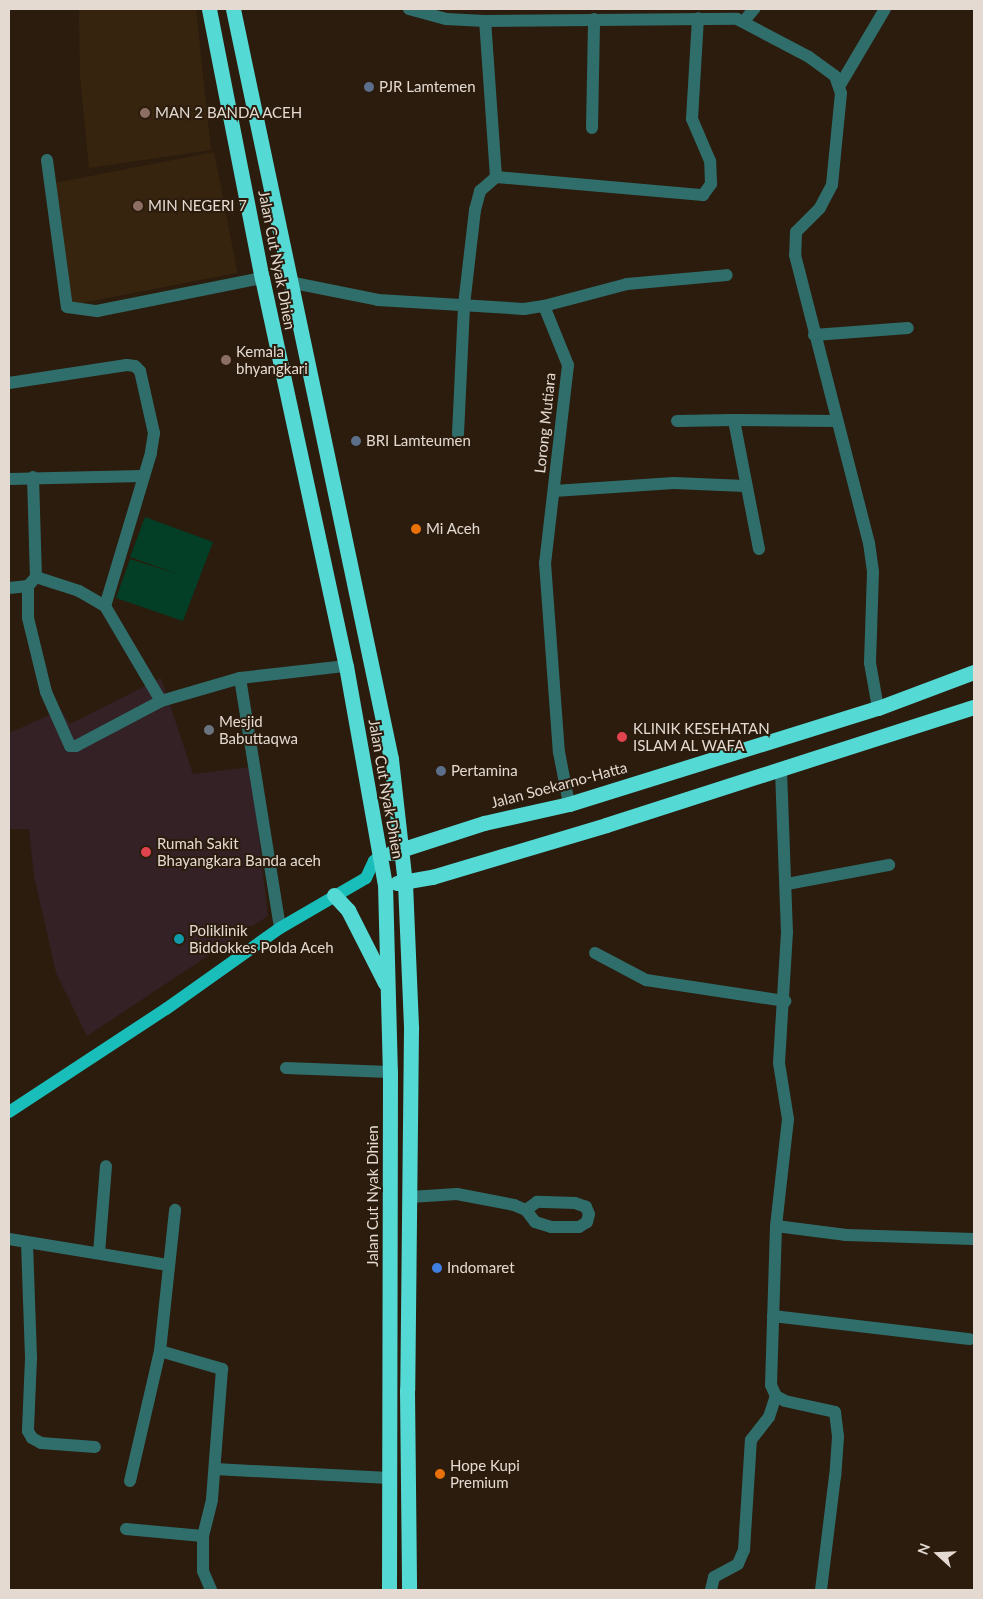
<!DOCTYPE html>
<html>
<head>
<meta charset="utf-8">
<style>
	body { margin:0 }
	#map { position:relative; width:983px; height:1599px; overflow:hidden; background:#2b1c0d; font-family:Lato,sans-serif }
	div>[style] { position:absolute }
	.built>* { inset:0; background:#37240f; transform-origin:0 0 }
	.medical>* { inset:0; background:#332125 }
	.green>* { inset:0; background:#023f26 }
	.minor>* { height:12px; margin:-6px; padding:0 6px; transform-origin:6px; border-radius:6px; background:#306e6c }
	.major>* { height:12px; margin:-6px; padding:0 6px; transform-origin:6px; border-radius:6px; background:#19beba }
	.highway>* { height:15px; margin:-7.5px; padding:0 7.5px; transform-origin:7.5px; border-radius:7.5px; background:#55d9d4 }
	.dots>* { width:14px; height:14px; translate:-50% -50%; box-sizing:border-box; border:2px solid #2b1c0d; border-radius:50% }
	span { translate:-50% -50%; white-space:nowrap; text-align:center; line-height:1.15; -webkit-text-stroke:4px #2b1c0d; paint-order:stroke }
	.poi-label { font-size:15px; color:#e4dad1 }
	.left { translate:0 -50%; text-align:left }
	.street-label { font-size:15px; color:#e4dad1 }
	.frame { position:absolute; inset:0; border:10px solid #e4dad1; pointer-events:none }
	.north { position:absolute; left:913px; top:1529px; width:50px; height:50px; -webkit-text-stroke:4px #2b1c0d; paint-order:stroke; rotate:290deg; font-size:14px; font-weight:700; line-height:20px; text-align:center; color:#e4dad1 }
	.north::after { content:''; display:block; margin:auto; width:18px; height:22px; background:#e4dad1; clip-path:polygon(50% 0,100% 100%,50% 72%,0 100%) }
</style>
</head>
<body>
<div id="map">
	<div class="built">
		<div style="clip-path:polygon(79px 9px,196px 9px,211px 150px,89px 168px,80px 77px)"></div>
		<div style="left:214px;top:152px;width:123px;height:169px;rotate:79deg"></div>
	</div>
	<div class="medical">
		<div style="clip-path:polygon(161px 678px,193px 774px,251px 767px,268px 916px,87px 1036px,56px 973px,34px 876px,29px 829px,9px 829px,9px 733px,61px 710px,70px 724px)"></div>
	</div>
	<div class="green">
		<div style="clip-path:polygon(145px 517px,213px 542px,183px 621px,116px 598px,130px 559px,180px 575px,130px 557px)"></div>
	</div>
	<div class="minor">
		<div style="left:409px;top:9px;width:38px;rotate:15deg"></div>
		<div style="left:446px;top:19px;width:39px;rotate:3deg"></div>
		<div style="left:485px;top:21px;width:252px;rotate:-0.5deg"></div>
		<div style="left:737px;top:19px;width:81px;rotate:27.8deg"></div>
		<div style="left:809px;top:57px;width:32px;rotate:36deg"></div>
		<div style="left:835px;top:76px;width:18px;rotate:71deg"></div>
		<div style="left:841px;top:93px;width:92px;rotate:95.6deg"></div>
		<div style="left:832px;top:185px;width:26px;rotate:118deg"></div>
		<div style="left:820px;top:208px;width:34px;rotate:135deg"></div>
		<div style="left:796px;top:232px;width:23px;rotate:92deg"></div>
		<div style="left:795px;top:255px;width:297px;rotate:75.6deg"></div>
		<div style="left:869px;top:543px;width:29px;rotate:82deg"></div>
		<div style="left:873px;top:572px;width:91px;rotate:91.9deg"></div>
		<div style="left:870px;top:663px;width:46px;rotate:79.9deg"></div>
		<div style="left:744px;top:21px;width:16px;rotate:-50deg"></div>
		<div style="left:840px;top:85px;width:88px;rotate:-59.4deg"></div>
		<div style="left:592px;top:128px;width:109px;rotate:-88.9deg"></div>
		<div style="left:47px;top:160px;width:148px;rotate:82.3deg"></div>
		<div style="left:67px;top:307px;width:30px;rotate:8deg"></div>
		<div style="left:97px;top:311px;width:168px;rotate:-11.3deg"></div>
		<div style="left:496px;top:177px;width:208px;rotate:5deg"></div>
		<div style="left:703px;top:195px;width:14px;rotate:-54deg"></div>
		<div style="left:711px;top:184px;width:23px;rotate:-92deg"></div>
		<div style="left:710px;top:161px;width:46px;rotate:-113.2deg"></div>
		<div style="left:692px;top:119px;width:101px;rotate:-86.6deg"></div>
		<div style="left:289px;top:282px;width:91px;rotate:11.4deg"></div>
		<div style="left:378px;top:300px;width:146px;rotate:3.5deg"></div>
		<div style="left:524px;top:309px;width:20px;rotate:-9deg"></div>
		<div style="left:544px;top:306px;width:64px;rotate:67.9deg"></div>
		<div style="left:568px;top:365px;width:199px;rotate:96.6deg"></div>
		<div style="left:545px;top:563px;width:190px;rotate:85.8deg"></div>
		<div style="left:559px;top:752px;width:53px;rotate:79.1deg"></div>
		<div style="left:544px;top:306px;width:86px;rotate:-14.8deg"></div>
		<div style="left:627px;top:284px;width:100px;rotate:-5.1deg"></div>
		<div style="left:814px;top:335px;width:94px;rotate:-4.3deg"></div>
		<div style="left:9px;top:383px;width:119px;rotate:-8.7deg"></div>
		<div style="left:127px;top:365px;width:8px;rotate:7deg"></div>
		<div style="left:135px;top:366px;width:7px;rotate:45deg"></div>
		<div style="left:140px;top:371px;width:64px;rotate:77.3deg"></div>
		<div style="left:154px;top:433px;width:20px;rotate:99deg"></div>
		<div style="left:151px;top:453px;width:160px;rotate:106.7deg"></div>
		<div style="left:677px;top:421px;width:57px;rotate:-1deg"></div>
		<div style="left:458px;top:434px;width:129px;rotate:-87.3deg"></div>
		<div style="left:464px;top:305px;width:96px;rotate:-83.4deg"></div>
		<div style="left:475px;top:210px;width:20px;rotate:-75deg"></div>
		<div style="left:480px;top:191px;width:21px;rotate:-41deg"></div>
		<div style="left:496px;top:177px;width:156px;rotate:-94deg"></div>
		<div style="left:33px;top:477px;width:100px;rotate:88.3deg"></div>
		<div style="left:9px;top:479px;width:134px;rotate:-1.3deg"></div>
		<div style="left:554px;top:491px;width:120px;rotate:-3.8deg"></div>
		<div style="left:674px;top:483px;width:71px;rotate:2.4deg"></div>
		<div style="left:759px;top:549px;width:131px;rotate:-101deg"></div>
		<div style="left:734px;top:420px;width:102px;rotate:0.6deg"></div>
		<div style="left:28px;top:586px;width:32px;rotate:90deg"></div>
		<div style="left:28px;top:618px;width:76px;rotate:76.3deg"></div>
		<div style="left:46px;top:692px;width:59px;rotate:66deg"></div>
		<div style="left:70px;top:746px;width:6px"></div>
		<div style="left:76px;top:746px;width:96px;rotate:-27.9deg"></div>
		<div style="left:161px;top:701px;width:82px;rotate:-16.2deg"></div>
		<div style="left:240px;top:678px;width:107px;rotate:-6.5deg"></div>
		<div style="left:9px;top:588px;width:19px;rotate:-6deg"></div>
		<div style="left:28px;top:586px;width:12px;rotate:-48deg"></div>
		<div style="left:36px;top:577px;width:45px;rotate:18deg"></div>
		<div style="left:79px;top:591px;width:30px;rotate:30deg"></div>
		<div style="left:105px;top:606px;width:110px;rotate:59.5deg"></div>
		<div style="left:240px;top:678px;width:253px;rotate:80.9deg"></div>
		<div style="left:781px;top:770px;width:162px;rotate:87.9deg"></div>
		<div style="left:787px;top:932px;width:131px;rotate:93.5deg"></div>
		<div style="left:779px;top:1063px;width:57px;rotate:80.9deg"></div>
		<div style="left:788px;top:1119px;width:108px;rotate:96.4deg"></div>
		<div style="left:776px;top:1226px;width:159px;rotate:91.8deg"></div>
		<div style="left:771px;top:1385px;width:12px;rotate:66deg"></div>
		<div style="left:776px;top:1396px;width:10px;rotate:29deg"></div>
		<div style="left:785px;top:1401px;width:51px;rotate:12.4deg"></div>
		<div style="left:835px;top:1412px;width:25px;rotate:83deg"></div>
		<div style="left:838px;top:1437px;width:39px;rotate:94deg"></div>
		<div style="left:835px;top:1476px;width:115px;rotate:97deg"></div>
		<div style="left:787px;top:884px;width:104px;rotate:-10.6deg"></div>
		<div style="left:595px;top:953px;width:58px;rotate:27.9deg"></div>
		<div style="left:646px;top:980px;width:141px;rotate:8.6deg"></div>
		<div style="left:286px;top:1068px;width:104px;rotate:2.2deg"></div>
		<div style="left:410px;top:1197px;width:47px;rotate:-3.7deg"></div>
		<div style="left:457px;top:1194px;width:58px;rotate:10.9deg"></div>
		<div style="left:514px;top:1205px;width:13px;rotate:23deg"></div>
		<div style="left:526px;top:1210px;width:15px;rotate:53deg"></div>
		<div style="left:535px;top:1222px;width:17px;rotate:17deg"></div>
		<div style="left:551px;top:1227px;width:28px"></div>
		<div style="left:579px;top:1227px;width:9px;rotate:-32deg"></div>
		<div style="left:587px;top:1222px;width:8px;rotate:-76deg"></div>
		<div style="left:589px;top:1214px;width:8px;rotate:-113deg"></div>
		<div style="left:586px;top:1207px;width:12px;rotate:-160deg"></div>
		<div style="left:575px;top:1203px;width:38px;rotate:-178deg"></div>
		<div style="left:537px;top:1202px;width:14px;rotate:144deg"></div>
		<div style="left:776px;top:1226px;width:71px;rotate:7.3deg"></div>
		<div style="left:846px;top:1235px;width:128px;rotate:1.8deg"></div>
		<div style="left:9px;top:1239px;width:161px;rotate:9.3deg"></div>
		<div style="left:27px;top:1243px;width:115px;rotate:88deg"></div>
		<div style="left:31px;top:1358px;width:73px;rotate:92.4deg"></div>
		<div style="left:28px;top:1431px;width:8px;rotate:60deg"></div>
		<div style="left:32px;top:1438px;width:10px;rotate:29deg"></div>
		<div style="left:41px;top:1443px;width:54px;rotate:4.2deg"></div>
		<div style="left:99px;top:1253px;width:87px;rotate:-85.4deg"></div>
		<div style="left:773px;top:1316px;width:198px;rotate:6.7deg"></div>
		<div style="left:160px;top:1351px;width:65px;rotate:16.2deg"></div>
		<div style="left:222px;top:1369px;width:131px;rotate:94.4deg"></div>
		<div style="left:212px;top:1500px;width:37px;rotate:104deg"></div>
		<div style="left:203px;top:1536px;width:35px;rotate:90deg"></div>
		<div style="left:203px;top:1571px;width:21px;rotate:67deg"></div>
		<div style="left:215px;top:1469px;width:174px;rotate:3deg"></div>
		<div style="left:130px;top:1481px;width:133px;rotate:-77deg"></div>
		<div style="left:160px;top:1351px;width:142px;rotate:-83.9deg"></div>
		<div style="left:126px;top:1529px;width:77px;rotate:5.2deg"></div>
		<div style="left:711px;top:1590px;width:13px;rotate:-77deg"></div>
		<div style="left:714px;top:1577px;width:27px;rotate:-28deg"></div>
		<div style="left:738px;top:1564px;width:15px;rotate:-67deg"></div>
		<div style="left:744px;top:1550px;width:110px;rotate:-86.4deg"></div>
		<div style="left:751px;top:1440px;width:29px;rotate:-52deg"></div>
		<div style="left:769px;top:1417px;width:22px;rotate:-72deg"></div>
	</div>
	<div class="major">
		<div style="left:9px;top:1112px;width:188px;rotate:-33.3deg"></div>
		<div style="left:166px;top:1009px;width:140px;rotate:-35.4deg"></div>
		<div style="left:280px;top:928px;width:99px;rotate:-30.2deg"></div>
		<div style="left:366px;top:878px;width:19px;rotate:-65deg"></div>
		<div style="left:374px;top:861px;width:8px;rotate:-40deg"></div>
	</div>
	<div class="highway">
		<div style="left:209px;top:9px;width:274px;rotate:78.9deg"></div>
		<div style="left:262px;top:278px;width:397px;rotate:77.8deg"></div>
		<div style="left:346px;top:666px;width:221px;rotate:79.9deg"></div>
		<div style="left:385px;top:884px;width:188px;rotate:88.5deg"></div>
		<div style="left:390px;top:1072px;width:518px;rotate:90.11deg"></div>
		<div style="left:233px;top:9px;width:766px;rotate:78.1deg"></div>
		<div style="left:391px;top:759px;width:125px;rotate:83.6deg"></div>
		<div style="left:405px;top:883px;width:146px;rotate:87.6deg"></div>
		<div style="left:411px;top:1029px;width:361px;rotate:90.6deg"></div>
		<div style="left:407px;top:1390px;width:200px;rotate:89.4deg"></div>
		<div style="left:391px;top:853px;width:98px;rotate:-17.9deg"></div>
		<div style="left:484px;top:823px;width:87px;rotate:-12.6deg"></div>
		<div style="left:569px;top:804px;width:324px;rotate:-17.3deg"></div>
		<div style="left:878px;top:708px;width:103px;rotate:-20.6deg"></div>
		<div style="left:397px;top:883px;width:36px;rotate:-10deg"></div>
		<div style="left:432px;top:877px;width:182px;rotate:-16.6deg"></div>
		<div style="left:606px;top:825px;width:386px;rotate:-17.8deg"></div>
		<div style="left:334px;top:895px;width:21px;rotate:47deg"></div>
		<div style="left:348px;top:910px;width:82px;rotate:63.1deg"></div>
	</div>
	<div class="dots">
		<div style="left:369px;top:87px;background:#5c6f8a"></div>
		<div style="left:145px;top:113px;background:#8d6e63"></div>
		<div style="left:138px;top:206px;background:#8d6e63"></div>
		<div style="left:226px;top:360px;background:#8d6e63"></div>
		<div style="left:356px;top:441px;background:#5c6f8a"></div>
		<div style="left:416px;top:529px;background:#e8710a"></div>
		<div style="left:209px;top:730px;background:#6b7280"></div>
		<div style="left:622px;top:737px;background:#e0444e"></div>
		<div style="left:441px;top:771px;background:#5c6f8a"></div>
		<div style="left:146px;top:852px;background:#e0444e"></div>
		<div style="left:179px;top:939px;background:#0f9aa8"></div>
		<div style="left:437px;top:1268px;background:#3f7fe0"></div>
		<div style="left:440px;top:1474px;background:#e8710a"></div>
	</div>
	<div class="poi-label">
		<span class="left" style="left:379px;top:87px">PJR Lamtemen</span>
		<span class="left" style="left:155px;top:113px">MAN 2 BANDA ACEH</span>
		<span class="left" style="left:148px;top:206px">MIN NEGERI 7</span>
		<span class="left" style="left:236px;top:360px">Kemala<br>bhyangkari</span>
		<span class="left" style="left:366px;top:441px">BRI Lamteumen</span>
		<span class="left" style="left:426px;top:529px">Mi Aceh</span>
		<span class="left" style="left:219px;top:730px">Mesjid<br>Babuttaqwa</span>
		<span class="left" style="left:633px;top:737px">KLINIK KESEHATAN<br>ISLAM AL WAFA</span>
		<span class="left" style="left:451px;top:771px">Pertamina</span>
		<span class="left" style="left:157px;top:852px">Rumah Sakit<br>Bhayangkara Banda aceh</span>
		<span class="left" style="left:189px;top:939px">Poliklinik<br>Biddokkes Polda Aceh</span>
		<span class="left" style="left:447px;top:1268px">Indomaret</span>
		<span class="left" style="left:450px;top:1474px">Hope Kupi<br>Premium</span>
	</div>
	<div class="street-label">
		<span style="left:277px;top:260px;rotate:79deg">Jalan Cut Nyak Dhien</span>
		<span style="left:545px;top:423px;rotate:-84deg">Lorong Mutiara</span>
		<span style="left:559px;top:785px;rotate:-15deg">Jalan Soekarno-Hatta</span>
		<span style="left:386px;top:789px;rotate:80deg">Jalan Cut Nyak Dhien</span>
		<span style="left:373px;top:1196px;rotate:-90deg">Jalan Cut Nyak Dhien</span>
	</div>
	<div class="frame"></div>
	<div class="north">N</div>
</div>
</body>
</html>
